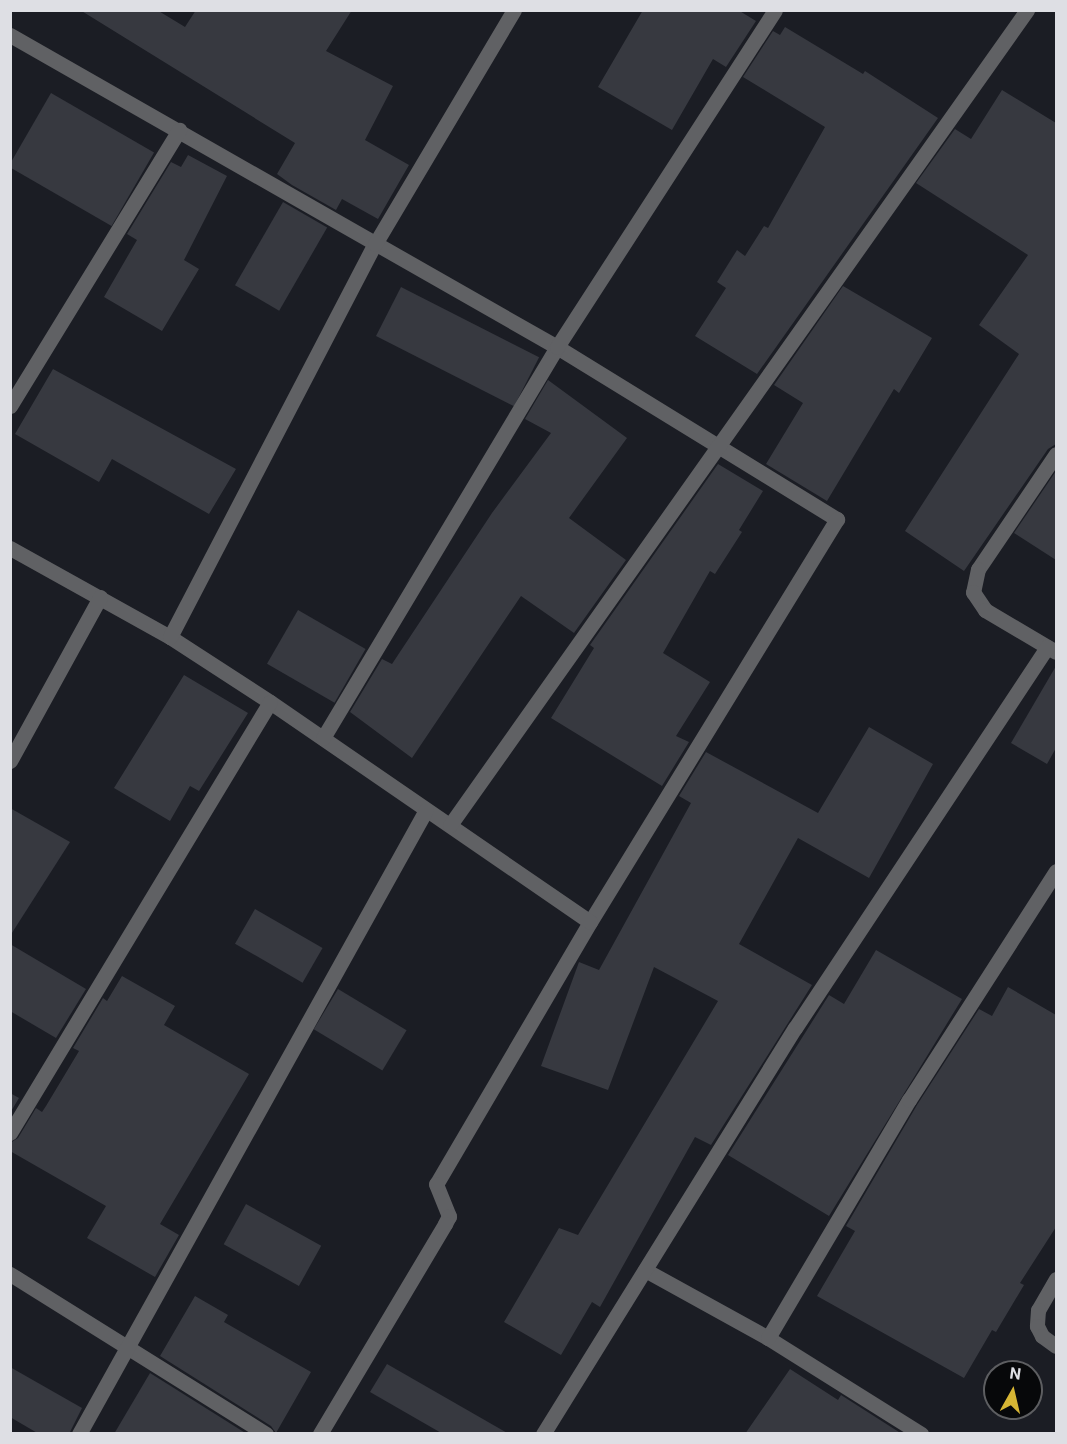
<!DOCTYPE html>
<html>
<head>
<meta charset="utf-8">
<style>
	body { margin:0 }
	#map { position:relative; width:1067px; height:1444px; overflow:hidden; background:#1b1d24; font-family:Roboto,sans-serif }
	div>[style] { position:absolute }
	.building>* { inset:0; background:#373940; transform-origin:0 0 }
	.minor>* { height:15px; margin:-7.5px; padding:0 7.5px; transform-origin:7.5px; border-radius:7.5px; background:#606164 }
	span { translate:-50% -50%; white-space:nowrap; text-align:center; line-height:1.15; -webkit-text-stroke:4.5px #07080a; paint-order:stroke }
	.frame { position:absolute; inset:0; border:12px solid #dedfe4; pointer-events:none }
	.north { position:absolute; left:983px; top:1360px; width:60px; height:60px; box-sizing:border-box; background:#07080a; border:2px solid #5d5e61; border-radius:50%; rotate:8deg; font-size:16px; font-weight:700; line-height:24px; text-align:center; color:#dedfe4 }
	.north::after { content:''; display:block; margin:auto; width:21px; height:27px; background:#d6b534; clip-path:polygon(50% 0,100% 100%,50% 72%,0 100%) }
</style>
</head>
<body>
<div id="map">
	<div class="building">
		<div style="clip-path:polygon(80px 10px,157px 10px,185px 27px,196px 10px,352px 10px,326px 51px,393px 86px,365px 140px,409px 165px,378px 219px,342px 199px,336px 210px,292px 185px,277px 174px,295px 143px)"></div>
		<div style="clip-path:polygon(643px 10px,738px 10px,756px 21px,726px 67px,713px 59px,672px 130px,598px 87px)"></div>
		<div style="clip-path:polygon(785px 27px,863px 74px,865px 71px,938px 118px,757px 374px,695px 336px,726px 288px,717px 282px,737px 250px,745px 256px,764px 226px,768px 228px,825px 127px,743px 77px,773px 31px,780px 35px)"></div>
		<div style="clip-path:polygon(1002px 90px,1056px 123px,1056px 444px,1048px 449px,964px 571px,905px 531px,1019px 354px,979px 325px,1028px 255px,916px 183px,955px 129px,971px 139px)"></div>
		<div style="left:51px;top:93px;width:119px;height:85px;rotate:30deg"></div>
		<div style="clip-path:polygon(188px 155px,227px 176px,184px 260px,199px 269px,162px 331px,104px 297px,137px 240px,127px 234px,171px 162px,181px 167px)"></div>
		<div style="left:283px;top:202px;width:51px;height:96px;rotate:30deg"></div>
		<div style="clip-path:polygon(843px 286px,932px 338px,899px 393px,894px 389px,827px 501px,766px 464px,803px 403px,774px 385px)"></div>
		<div style="left:401px;top:287px;width:155px;height:55px;rotate:27deg"></div>
		<div style="clip-path:polygon(53px 369px,236px 469px,209px 514px,112px 459px,99px 482px,15px 434px)"></div>
		<div style="clip-path:polygon(548px 380px,627px 438px,569px 518px,626px 560px,574px 633px,521px 596px,412px 758px,350px 712px,382px 659px,392px 664px,492px 513px,551px 433px,525px 419px)"></div>
		<div style="clip-path:polygon(718px 464px,763px 491px,739px 530px,742px 532px,715px 574px,710px 571px,663px 653px,710px 682px,676px 736px,689px 742px,662px 786px,551px 718px,594px 648px,590px 645px)"></div>
		<div style="clip-path:polygon(1056px 471px,1056px 560px,1014px 533px)"></div>
		<div style="left:298px;top:610px;width:78px;height:62px;rotate:30deg"></div>
		<div style="clip-path:polygon(1056px 666px,1056px 748px,1047px 764px,1011px 743px)"></div>
		<div style="clip-path:polygon(184px 675px,248px 713px,199px 791px,190px 786px,170px 821px,114px 788px)"></div>
		<div style="clip-path:polygon(869px 727px,933px 764px,869px 878px,798px 838px,739px 944px,812px 985px,711px 1145px,695px 1137px,600px 1307px,592px 1302px,561px 1355px,504px 1322px,559px 1228px,578px 1235px,718px 1001px,654px 967px,608px 1090px,541px 1066px,579px 962px,599px 970px,691px 803px,679px 796px,706px 752px,818px 813px)"></div>
		<div style="clip-path:polygon(10px 808px,70px 842px,10px 936px)"></div>
		<div style="left:255px;top:909px;width:78px;height:40px;rotate:30deg"></div>
		<div style="clip-path:polygon(10px 944px,86px 989px,56px 1038px,10px 1011px)"></div>
		<div style="clip-path:polygon(876px 950px,962px 999px,829px 1216px,728px 1155px,829px 995px,844px 1004px)"></div>
		<div style="clip-path:polygon(122px 976px,175px 1006px,164px 1025px,249px 1074px,160px 1224px,179px 1235px,155px 1277px,87px 1238px,106px 1206px,10px 1151px,10px 1143px,18px 1138px,36px 1108px,42px 1112px,46px 1106px,79px 1051px,73px 1048px,103px 998px,107px 1001px)"></div>
		<div style="clip-path:polygon(1008px 987px,1056px 1015px,1056px 1227px,1020px 1283px,1024px 1285px,996px 1332px,992px 1330px,964px 1378px,817px 1296px,855px 1231px,846px 1226px,917px 1105px,979px 1009px,992px 1016px)"></div>
		<div style="left:338px;top:989px;width:80px;height:47px;rotate:31deg"></div>
		<div style="clip-path:polygon(10px 1093px,19px 1098px,10px 1113px)"></div>
		<div style="left:246px;top:1204px;width:86px;height:46px;rotate:29deg"></div>
		<div style="clip-path:polygon(195px 1296px,228px 1315px,224px 1322px,311px 1372px,276px 1433px,271px 1426px,160px 1356px)"></div>
		<div style="clip-path:polygon(387px 1364px,509px 1434px,443px 1434px,370px 1392px)"></div>
		<div style="clip-path:polygon(10px 1367px,82px 1408px,69px 1434px,39px 1434px,10px 1417px)"></div>
		<div style="clip-path:polygon(790px 1369px,838px 1400px,841px 1395px,902px 1434px,745px 1434px)"></div>
		<div style="clip-path:polygon(150px 1373px,247px 1434px,114px 1434px)"></div>
	</div>
	<div class="minor">
		<div style="left:10px;top:35px;width:630px;rotate:29.7deg"></div>
		<div style="left:557px;top:347px;width:329px;rotate:31.6deg"></div>
		<div style="left:837px;top:519px;width:473px;rotate:121.5deg"></div>
		<div style="left:590px;top:922px;width:304px;rotate:120.4deg"></div>
		<div style="left:436px;top:1184px;width:35px;rotate:68deg"></div>
		<div style="left:449px;top:1216px;width:9px;rotate:117deg"></div>
		<div style="left:445px;top:1224px;width:244px;rotate:120.8deg"></div>
		<div style="left:10px;top:406px;width:324px;rotate:-58.5deg"></div>
		<div style="left:1056px;top:454px;width:139px;rotate:124.1deg"></div>
		<div style="left:978px;top:569px;width:24px;rotate:102deg"></div>
		<div style="left:973px;top:592px;width:22px;rotate:56deg"></div>
		<div style="left:985px;top:610px;width:82px;rotate:30.6deg"></div>
		<div style="left:10px;top:548px;width:183px;rotate:29.1deg"></div>
		<div style="left:170px;top:637px;width:119px;rotate:33deg"></div>
		<div style="left:270px;top:702px;width:388px;rotate:34.5deg"></div>
		<div style="left:170px;top:637px;width:443px;rotate:-62.5deg"></div>
		<div style="left:375px;top:244px;width:272px;rotate:-59.3deg"></div>
		<div style="left:323px;top:738px;width:456px;rotate:-59.1deg"></div>
		<div style="left:557px;top:347px;width:401px;rotate:-57.1deg"></div>
		<div style="left:10px;top:761px;width:187px;rotate:-61.2deg"></div>
		<div style="left:450px;top:825px;width:999px;rotate:-54.7deg"></div>
		<div style="left:10px;top:1133px;width:503px;rotate:-58.9deg"></div>
		<div style="left:645px;top:1270px;width:141px;rotate:28.9deg"></div>
		<div style="left:768px;top:1338px;width:181px;rotate:32.1deg"></div>
		<div style="left:10px;top:1274px;width:302px;rotate:32deg"></div>
		<div style="left:1056px;top:1279px;width:36px;rotate:120deg"></div>
		<div style="left:1038px;top:1310px;width:16px;rotate:94deg"></div>
		<div style="left:1037px;top:1326px;width:11px;rotate:63deg"></div>
		<div style="left:1042px;top:1336px;width:17px;rotate:36deg"></div>
		<div style="left:768px;top:1338px;width:277px;rotate:-59.4deg"></div>
		<div style="left:909px;top:1100px;width:272px;rotate:-57.3deg"></div>
		<div style="left:79px;top:1434px;width:714px;rotate:-60.92deg"></div>
		<div style="left:543px;top:1434px;width:478px;rotate:-58.2deg"></div>
		<div style="left:795px;top:1028px;width:457px;rotate:-56.5deg"></div>
	</div>
	<div class="frame"></div>
	<div class="north">N</div>
</div>
</body>
</html>
